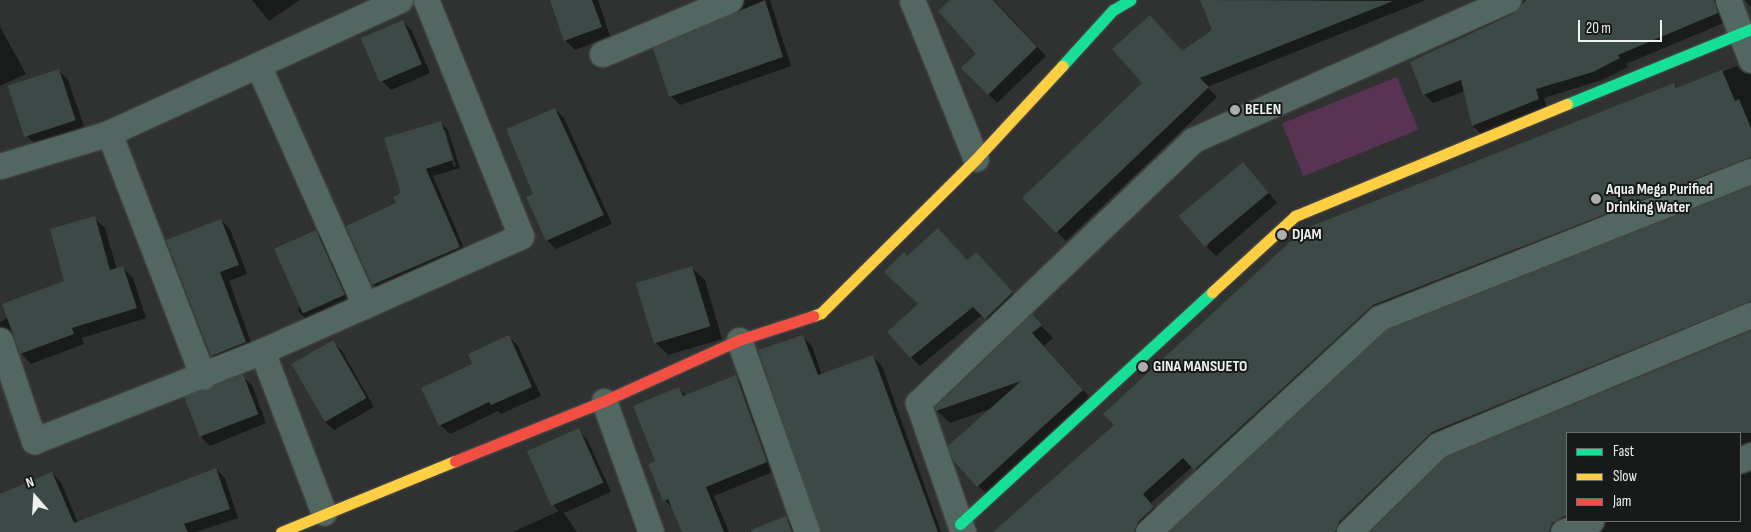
<!DOCTYPE html>
<html>
<head>
<meta charset="utf-8">
<style>
	body { margin:0 }
	#map { position:relative; width:1751px; height:532px; overflow:hidden; background:#303231; font-family:"Sofia Sans Condensed",sans-serif }
	div>[style] { position:absolute }
	.green>* { inset:0; background:#593353; transform-origin:0 0 }
	.shadow>* { inset:0; background:#0007 }
	.building>* { inset:0; background:#3c4946; transform-origin:0 0 }
	.roads { filter:drop-shadow(0 0 1px #4e5150) drop-shadow(0 0 1px #4e5150) }
	.street>* { height:25px; margin:-12.5px; padding:0 12.5px; transform-origin:12.5px; border-radius:12.5px; background:#526662 }
	.fast>* { height:11px; margin:-5.5px; padding:0 5.5px; transform-origin:5.5px; border-radius:5.5px; background:#16e098 }
	.slow>* { height:11px; margin:-5.5px; padding:0 5.5px; transform-origin:5.5px; border-radius:5.5px; background:#ffcf43 }
	.jam>* { height:11px; margin:-5.5px; padding:0 5.5px; transform-origin:5.5px; border-radius:5.5px; background:#f24e42 }
	.dots>* { width:14px; height:14px; translate:-50% -50%; box-sizing:border-box; border:2px solid #181a19; border-radius:50% }
	span { translate:-50% -50%; white-space:nowrap; text-align:center; line-height:1.15; -webkit-text-stroke:4px #181a19; paint-order:stroke }
	.poi-label { font-size:16px; color:#eef1f0; font-weight:700 }
	.left { translate:0 -50%; text-align:left }
	.legend { position:absolute; left:1566px; top:432px; width:175px; height:90px; box-sizing:border-box; background:#181a19; border:1px solid #6e706f; margin:0; padding:6px 9px; list-style:none; font-size:15px; color:#eef1f0 }
	.legend li { display:flex; align-items:center; gap:10px; height:25px }
	.legend b { width:25px; border:1px solid #6e706f }
	.north { position:absolute; left:10px; top:472px; width:50px; height:50px; -webkit-text-stroke:4px #181a19; paint-order:stroke; rotate:341deg; font-size:14px; font-weight:700; line-height:20px; text-align:center; color:#eef1f0 }
	.north::after { content:''; display:block; margin:auto; width:18px; height:22px; background:#eef1f0; clip-path:polygon(50% 0,100% 100%,50% 72%,0 100%) }
	.scale { position:absolute; left:1578px; top:20px; width:84px; height:22px; box-sizing:border-box; border:2px solid #eef1f0; border-top:0; padding-left:6px; font-size:15px; line-height:18px; white-space:nowrap; color:#eef1f0; -webkit-text-stroke:4px #181a19; paint-order:stroke }
</style>
</head>
<body>
<div id="map">
	<div class="green">
		<div style="left:1397px;top:77px;width:57px;height:124px;rotate:68deg"></div>
	</div>
	<div class="shadow">
		<div style="clip-path:polygon(252px 0,300px 0,269px 21px)"></div>
		<div style="clip-path:polygon(551px 0,598px 0,610px 36px,575px 50px,566px 41px)"></div>
		<div style="clip-path:polygon(745px 0,770px 0,791px 66px,680px 105px,671px 96px)"></div>
		<div style="clip-path:polygon(952px 0,994px 0,1046px 56px,997px 103px,963px 68px,978px 54px)"></div>
		<div style="clip-path:polygon(1201px 0,1426px 0,1207px 87px,1217px 97px,1066px 241px,1023px 198px,1182px 53px,1214px 30px)"></div>
		<div style="clip-path:polygon(1524px 0,1728px 0,1726px 22px,1626px 64px,1628px 67px,1602px 80px,1544px 98px,1547px 108px,1482px 135px,1473px 126px,1465px 91px,1433px 103px,1424px 94px,1448px 49px,1447px 44px,1521px 9px)"></div>
		<div style="clip-path:polygon(1751px 0,1751px 7px,1745px 0)"></div>
		<div style="clip-path:polygon(403px 21px,412px 31px,430px 73px,391px 90px,382px 81px)"></div>
		<div style="clip-path:polygon(0 27px,26px 74px,0 86px)"></div>
		<div style="clip-path:polygon(1737px 66px,1744px 73px,1751px 74px,1751px 168px,1383px 313px,1204px 478px,1193px 466px,1151px 503px,1162px 516px,1148px 532px,996px 532px,1674px 84px,1678px 89px)"></div>
		<div style="clip-path:polygon(59px 71px,68px 80px,85px 129px,36px 145px,27px 136px)"></div>
		<div style="clip-path:polygon(555px 109px,564px 118px,612px 224px,556px 249px,547px 240px,534px 195px)"></div>
		<div style="clip-path:polygon(evenodd,441px 123px,448px 130px,460px 168px,433px 176px,467px 255px,381px 292px,373px 284px,397px 204px,441px 123px,442px 130px,445px 130px,456px 166px,454px 167px,442px 130px)"></div>
		<div style="clip-path:polygon(1252px 173px,1277px 203px,1216px 256px,1207px 247px)"></div>
		<div style="clip-path:polygon(1751px 188px,1751px 314px,1441px 441px,1347px 532px,1171px 532px)"></div>
		<div style="clip-path:polygon(94px 218px,105px 228px,117px 270px,123px 268px,133px 278px,146px 318px,82px 338px,84px 344px,31px 364px,21px 353px,15px 338px,6px 336px,0 343px,0 322px,66px 282px)"></div>
		<div style="clip-path:polygon(221px 220px,230px 229px,247px 274px,229px 281px,254px 351px,221px 364px,212px 355px)"></div>
		<div style="clip-path:polygon(316px 232px,325px 241px,353px 304px,307px 320px,298px 311px)"></div>
		<div style="clip-path:polygon(907px 257px,985px 262px,1021px 302px,994px 328px,982px 315px,920px 366px,911px 357px,919px 304px)"></div>
		<div style="clip-path:polygon(692px 268px,705px 280px,722px 339px,668px 355px,655px 342px)"></div>
		<div style="clip-path:polygon(1032px 316px,1053px 338px,1044px 346px,1095px 403px,991px 499px,954px 460px,993px 408px,950px 423px,937px 411px)"></div>
		<div style="clip-path:polygon(1751px 332px,1751px 453px,1740px 461px,1740px 433px,1567px 433px,1567px 521px,1561px 532px,1371px 532px)"></div>
		<div style="clip-path:polygon(509px 337px,518px 346px,541px 396px,501px 414px,498px 411px,450px 434px,440px 425px,474px 364px)"></div>
		<div style="clip-path:polygon(803px 337px,812px 346px,822px 375px,873px 357px,882px 366px,941px 532px,821px 532px)"></div>
		<div style="clip-path:polygon(333px 342px,342px 351px,374px 407px,334px 430px,324px 421px,293px 364px)"></div>
		<div style="clip-path:polygon(242px 376px,252px 385px,266px 423px,210px 446px,201px 437px)"></div>
		<div style="clip-path:polygon(736px 377px,745px 386px,775px 471px,714px 496px,729px 532px,683px 532px,674px 510px,665px 500px,650px 465px,656px 462px,679px 389px,687px 396px)"></div>
		<div style="clip-path:polygon(578px 430px,587px 439px,611px 492px,564px 513px,577px 532px,513px 532px,559px 511px,553px 505px,529px 451px)"></div>
		<div style="clip-path:polygon(216px 469px,225px 478px,238px 518px,196px 532px,0 532px,0 496px,52px 473px,61px 482px,78px 523px)"></div>
		<div style="clip-path:polygon(1751px 472px,1751px 532px,1600px 532px,1606px 521px,1740px 521px,1740px 474px)"></div>
		<div style="clip-path:polygon(786px 518px,797px 532px,749px 532px)"></div>
	</div>
	<div class="building">
		<div style="clip-path:polygon(550px 0,592px 0,602px 27px,564px 41px)"></div>
		<div style="clip-path:polygon(765px 0,783px 57px,669px 97px,653px 48px)"></div>
		<div style="clip-path:polygon(950px 0,993px 0,1037px 47px,988px 95px,961px 68px,976px 54px,938px 11px)"></div>
		<div style="clip-path:polygon(1200px 0,1393px 1px,1200px 78px,1209px 87px,1056px 233px,1022px 198px,1142px 83px,1112px 49px,1150px 15px,1182px 51px,1212px 30px)"></div>
		<div style="clip-path:polygon(1526px 0,1714px 0,1718px 13px,1618px 55px,1620px 58px,1593px 72px,1536px 89px,1539px 99px,1472px 126px,1461px 80px,1423px 95px,1410px 62px,1514px 13px)"></div>
		<div style="left:403px;top:20px;width:48px;height:46px;rotate:67deg"></div>
		<div style="left:59px;top:69px;width:54px;height:54px;rotate:72deg"></div>
		<div style="clip-path:polygon(1722px 70px,1735px 101px,1739px 99px,1751px 128px,1751px 157px,1373px 305px,1194px 470px,1183px 458px,1143px 494px,1154px 507px,1138px 522px,1134px 532px,993px 532px,1114px 425px,1103px 414px,1304px 229px,1674px 83px,1676px 88px)"></div>
		<div style="clip-path:polygon(555px 108px,604px 215px,546px 241px,526px 197px,533px 194px,506px 129px)"></div>
		<div style="clip-path:polygon(441px 121px,453px 160px,426px 169px,460px 247px,372px 285px,346px 226px,396px 203px,393px 197px,401px 193px,384px 138px)"></div>
		<div style="left:1243px;top:162px;width:40px;height:84px;rotate:50deg"></div>
		<div style="clip-path:polygon(1751px 186px,1751px 301px,1432px 432px,1339px 522px,1335px 532px,1169px 532px,1387px 330px)"></div>
		<div style="clip-path:polygon(95px 216px,110px 270px,123px 266px,137px 308px,72px 328px,74px 334px,20px 354px,2px 304px,64px 281px,50px 229px)"></div>
		<div style="clip-path:polygon(221px 219px,239px 265px,220px 272px,246px 342px,211px 356px,166px 240px)"></div>
		<div style="clip-path:polygon(938px 228px,967px 260px,976px 252px,1013px 292px,985px 319px,973px 307px,910px 358px,887px 332px,918px 304px,884px 272px,904px 252px,907px 256px)"></div>
		<div style="left:316px;top:230px;width:71px;height:46px;rotate:66deg"></div>
		<div style="left:692px;top:266px;width:63px;height:59px;rotate:73deg"></div>
		<div style="clip-path:polygon(1032px 314px,1042px 325px,1032px 333px,1083px 390px,977px 487px,953px 460px,948px 446px,1021px 381px,936px 411px,935px 407px)"></div>
		<div style="clip-path:polygon(1751px 331px,1751px 433px,1567px 433px,1567px 515px,1552px 523px,1549px 532px,1370px 532px,1446px 457px)"></div>
		<div style="clip-path:polygon(509px 335px,532px 387px,491px 405px,489px 402px,439px 426px,421px 388px,472px 364px,468px 354px)"></div>
		<div style="clip-path:polygon(803px 335px,818px 375px,873px 355px,938px 532px,821px 532px,758px 350px)"></div>
		<div style="left:333px;top:340px;width:67px;height:48px;rotate:60deg"></div>
		<div style="left:243px;top:374px;width:43px;height:63px;rotate:69deg"></div>
		<div style="clip-path:polygon(736px 375px,767px 462px,706px 487px,724px 532px,682px 532px,668px 499px,663px 501px,648px 464px,655px 461px,633px 406px,679px 387px,683px 396px)"></div>
		<div style="left:579px;top:428px;width:60px;height:57px;rotate:66deg"></div>
		<div style="clip-path:polygon(216px 468px,230px 509px,184px 524px,188px 532px,0 532px,0 494px,52px 472px,74px 523px)"></div>
		<div style="clip-path:polygon(786px 516px,792px 532px,751px 532px,751px 530px)"></div>
	</div>
	<div class="roads">
		<div class="street">
			<div style="left:912px;top:0;width:171px;rotate:68.1deg"></div>
			<div style="left:1728px;top:0;width:64px;rotate:69deg"></div>
			<div style="left:602px;top:54px;width:139px;rotate:-22.9deg"></div>
			<div style="left:258px;top:65px;width:263px;rotate:66deg"></div>
			<div style="left:109px;top:133px;width:261px;rotate:68.9deg"></div>
			<div style="left:0;top:166px;width:114px;rotate:-16.8deg"></div>
			<div style="left:109px;top:133px;width:320px;rotate:-24.6deg"></div>
			<div style="left:0;top:340px;width:107px;rotate:71.4deg"></div>
			<div style="left:34px;top:441px;width:245px;rotate:-21.5deg"></div>
			<div style="left:262px;top:351px;width:283px;rotate:-23.9deg"></div>
			<div style="left:521px;top:236px;width:254px;rotate:-111.9deg"></div>
			<div style="left:739px;top:340px;width:204px;rotate:70.5deg"></div>
			<div style="left:262px;top:351px;width:173px;rotate:69.1deg"></div>
			<div style="left:604px;top:401px;width:139px;rotate:70.3deg"></div>
			<div style="left:1740px;top:460px;width:12px;rotate:-24deg"></div>
			<div style="left:963px;top:532px;width:137px;rotate:-109.2deg"></div>
			<div style="left:918px;top:403px;width:381px;rotate:-43.7deg"></div>
			<div style="left:1193px;top:140px;width:345px;rotate:-24deg"></div>
			<div style="left:1148px;top:532px;width:315px;rotate:-42.8deg"></div>
			<div style="left:1379px;top:318px;width:400px;rotate:-21.6deg"></div>
			<div style="left:1349px;top:532px;width:124px;rotate:-44.3deg"></div>
			<div style="left:1438px;top:445px;width:339px;rotate:-22.6deg"></div>
			<div style="left:1563px;top:532px;width:30px;rotate:-21deg"></div>
		</div>
		<div class="fast">
			<div style="left:1062px;top:66px;width:76px;rotate:-47.7deg"></div>
			<div style="left:1113px;top:10px;width:20px;rotate:-30deg"></div>
			<div style="left:1567px;top:104px;width:199px;rotate:-22.2deg"></div>
			<div style="left:960px;top:524px;width:343px;rotate:-42.6deg"></div>
		</div>
		<div class="slow">
			<div style="left:1212px;top:292px;width:113px;rotate:-42.5deg"></div>
			<div style="left:1295px;top:216px;width:294px;rotate:-22.4deg"></div>
			<div style="left:813px;top:316px;width:9px;rotate:-21deg"></div>
			<div style="left:821px;top:313px;width:218px;rotate:-44.8deg"></div>
			<div style="left:976px;top:159px;width:127px;rotate:-47.2deg"></div>
			<div style="left:281px;top:532px;width:188px;rotate:-22.2deg"></div>
		</div>
		<div class="jam">
			<div style="left:455px;top:461px;width:161px;rotate:-21.9deg"></div>
			<div style="left:604px;top:401px;width:148px;rotate:-24.3deg"></div>
			<div style="left:739px;top:340px;width:78px;rotate:-18deg"></div>
		</div>
	</div>
	<div class="dots">
		<div style="left:1235px;top:110px;background:#acaead"></div>
		<div style="left:1596px;top:199px;background:#acaead"></div>
		<div style="left:1282px;top:235px;background:#acaead"></div>
		<div style="left:1143px;top:367px;background:#acaead"></div>
	</div>
	<div class="poi-label">
		<span class="left" style="left:1245px;top:110px">BELEN</span>
		<span class="left" style="left:1606px;top:199px">Aqua Mega Purified<br>Drinking Water</span>
		<span class="left" style="left:1292px;top:235px">DJAM</span>
		<span class="left" style="left:1153px;top:367px">GINA MANSUETO</span>
	</div>
	<ul class="legend">
	<li><b style="height:6px;background:#16e098"></b>Fast</li>
	<li><b style="height:6px;background:#ffcf43"></b>Slow</li>
	<li><b style="height:6px;background:#f24e42"></b>Jam</li>
	</ul>
	<div class="north">N</div>
	<div class="scale">20 m</div>
</div>
</body>
</html>
